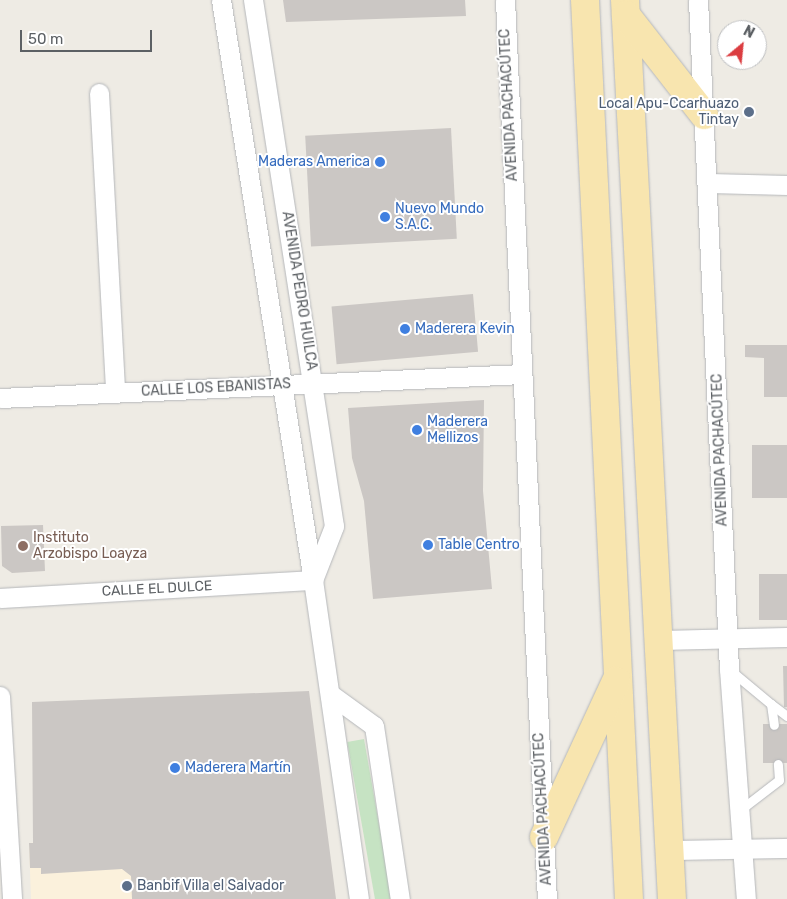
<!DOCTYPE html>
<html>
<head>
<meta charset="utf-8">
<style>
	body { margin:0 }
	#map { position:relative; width:787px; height:899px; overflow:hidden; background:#eeebe4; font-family:Rubik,sans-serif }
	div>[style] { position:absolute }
	.commercial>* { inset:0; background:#fbf1dc }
	.green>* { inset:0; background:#c6e3c3; transform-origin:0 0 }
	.building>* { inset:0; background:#cbc7c4; transform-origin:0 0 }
	.roads { filter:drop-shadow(0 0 1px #b5b7ba) drop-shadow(0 0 1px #b5b7ba) }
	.service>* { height:9px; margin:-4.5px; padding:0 4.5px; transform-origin:4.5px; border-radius:4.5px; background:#fff }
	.minor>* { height:19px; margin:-9.5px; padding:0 9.5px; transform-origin:9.5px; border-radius:9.5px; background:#fff }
	.primary>* { height:28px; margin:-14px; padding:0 14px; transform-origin:14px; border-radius:14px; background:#f8e5af }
	.dots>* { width:14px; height:14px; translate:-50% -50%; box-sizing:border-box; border:2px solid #fff; border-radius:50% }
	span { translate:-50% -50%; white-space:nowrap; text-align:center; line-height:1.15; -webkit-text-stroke:4px #fff; paint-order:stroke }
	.service-label { font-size:14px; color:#4e5e75 }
	.right { translate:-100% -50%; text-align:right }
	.left { translate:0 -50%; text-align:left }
	.street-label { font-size:14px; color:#5c6064 }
	.shop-label { font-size:14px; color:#366cbe }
	.education-label { font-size:14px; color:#785e54 }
	.north { position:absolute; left:717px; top:20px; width:50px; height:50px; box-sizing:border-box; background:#fff; border:1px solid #bebfc1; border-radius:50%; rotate:28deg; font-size:14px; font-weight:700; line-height:20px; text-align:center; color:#5c6064 }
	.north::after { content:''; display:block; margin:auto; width:18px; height:22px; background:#db3d41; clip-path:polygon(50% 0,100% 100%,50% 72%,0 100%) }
	.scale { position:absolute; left:20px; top:30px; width:132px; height:22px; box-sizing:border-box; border:2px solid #5c6064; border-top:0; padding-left:6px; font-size:15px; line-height:18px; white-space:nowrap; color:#5c6064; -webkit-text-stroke:4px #fff; paint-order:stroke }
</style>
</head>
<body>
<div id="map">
	<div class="commercial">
		<div style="clip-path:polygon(165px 833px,166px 899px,31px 899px,29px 843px)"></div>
	</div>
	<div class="green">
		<div style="left:364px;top:739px;width:163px;height:17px;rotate:80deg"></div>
	</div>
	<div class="building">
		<div style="clip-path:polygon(283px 0,465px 0,466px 16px,286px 22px)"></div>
		<div style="left:451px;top:128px;width:111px;height:146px;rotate:87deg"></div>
		<div style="left:473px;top:294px;width:58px;height:142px;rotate:85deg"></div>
		<div style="clip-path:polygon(745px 345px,787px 345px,787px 397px,764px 397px,764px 358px,745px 357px)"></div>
		<div style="clip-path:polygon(484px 400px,483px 491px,492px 589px,373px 599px,364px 501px,352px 458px,348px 408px)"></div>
		<div style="left:787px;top:445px;width:53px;height:35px;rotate:90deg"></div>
		<div style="clip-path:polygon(43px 525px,45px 571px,12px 573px,2px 566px,1px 526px)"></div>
		<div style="left:787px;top:574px;width:46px;height:28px;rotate:90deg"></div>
		<div style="clip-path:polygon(783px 666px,787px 666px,787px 707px,784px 707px)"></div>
		<div style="clip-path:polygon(309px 691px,336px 899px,132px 899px,131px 876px,122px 869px,41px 874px,41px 868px,30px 868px,29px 843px,33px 843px,32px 702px)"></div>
		<div style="left:787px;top:724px;width:39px;height:24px;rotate:90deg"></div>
	</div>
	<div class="roads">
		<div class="service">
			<div style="left:730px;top:670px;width:53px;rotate:39.7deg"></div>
			<div style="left:771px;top:704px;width:21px;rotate:82deg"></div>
			<div style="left:771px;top:704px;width:20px;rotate:37deg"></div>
			<div style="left:740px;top:810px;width:49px;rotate:-37.6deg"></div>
			<div style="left:779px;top:780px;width:16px;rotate:-94deg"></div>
		</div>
		<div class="minor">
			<div style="left:221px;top:0;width:587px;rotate:80.99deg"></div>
			<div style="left:313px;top:580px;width:322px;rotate:81.8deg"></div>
			<div style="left:505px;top:0;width:900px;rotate:87.33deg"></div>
			<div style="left:698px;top:0;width:670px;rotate:87.35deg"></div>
			<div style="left:729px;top:669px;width:231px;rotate:85.8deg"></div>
			<div style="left:99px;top:93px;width:300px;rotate:86.9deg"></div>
			<div style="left:709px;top:183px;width:78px;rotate:1.5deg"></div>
			<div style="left:0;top:398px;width:523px;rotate:-2.63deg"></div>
			<div style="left:0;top:598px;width:314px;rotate:-3.3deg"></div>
			<div style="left:313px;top:580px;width:58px;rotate:-68.7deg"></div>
			<div style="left:334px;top:526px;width:532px;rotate:-98.75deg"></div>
			<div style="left:660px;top:640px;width:127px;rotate:-1.4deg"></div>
			<div style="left:330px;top:694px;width:54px;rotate:36deg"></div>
			<div style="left:374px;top:726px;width:175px;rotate:81.5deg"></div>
			<div style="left:0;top:696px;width:203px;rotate:86.6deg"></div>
			<div style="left:670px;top:850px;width:117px;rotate:-1deg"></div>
		</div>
		<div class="primary">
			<div style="left:585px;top:0;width:900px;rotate:87.2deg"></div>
			<div style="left:625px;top:0;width:900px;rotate:87.01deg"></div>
			<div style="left:626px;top:15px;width:127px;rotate:52deg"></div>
			<div style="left:544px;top:837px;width:172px;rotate:-65.2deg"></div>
		</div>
	</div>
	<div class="dots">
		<div style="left:749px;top:112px;background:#5c6f8a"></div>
		<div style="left:380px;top:162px;background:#3f7fe0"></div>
		<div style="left:385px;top:217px;background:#3f7fe0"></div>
		<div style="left:405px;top:329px;background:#3f7fe0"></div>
		<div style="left:417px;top:430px;background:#3f7fe0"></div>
		<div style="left:428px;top:545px;background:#3f7fe0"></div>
		<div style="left:23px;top:546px;background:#8d6e63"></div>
		<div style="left:175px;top:768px;background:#3f7fe0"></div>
		<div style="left:127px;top:886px;background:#5c6f8a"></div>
	</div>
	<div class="service-label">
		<span class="right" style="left:739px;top:112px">Local Apu-Ccarhuazo<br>Tintay</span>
		<span class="left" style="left:137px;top:886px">Banbif Villa el Salvador</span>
	</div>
	<div class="street-label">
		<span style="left:509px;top:105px;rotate:-93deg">AVENIDA PACHACÚTEC</span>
		<span style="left:299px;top:291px;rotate:81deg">AVENIDA PEDRO HUILCA</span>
		<span style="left:216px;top:388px;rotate:-3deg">CALLE LOS EBANISTAS</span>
		<span style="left:720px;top:450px;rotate:-92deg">AVENIDA PACHACÚTEC</span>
		<span style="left:157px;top:589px;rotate:-3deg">CALLE EL DULCE</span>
		<span style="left:543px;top:809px;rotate:-93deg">AVENIDA PACHACÚTEC</span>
	</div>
	<div class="shop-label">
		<span class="right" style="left:370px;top:162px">Maderas America</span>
		<span class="left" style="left:395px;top:217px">Nuevo Mundo<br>S.A.C.</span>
		<span class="left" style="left:415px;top:329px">Maderera Kevin</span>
		<span class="left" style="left:427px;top:430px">Maderera<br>Mellizos</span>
		<span class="left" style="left:438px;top:545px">Table Centro</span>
		<span class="left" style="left:185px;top:768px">Maderera Martín</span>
	</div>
	<div class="education-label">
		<span class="left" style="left:33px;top:546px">Instituto<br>Arzobispo Loayza</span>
	</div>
	<div class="north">N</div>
	<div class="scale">50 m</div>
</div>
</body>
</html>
